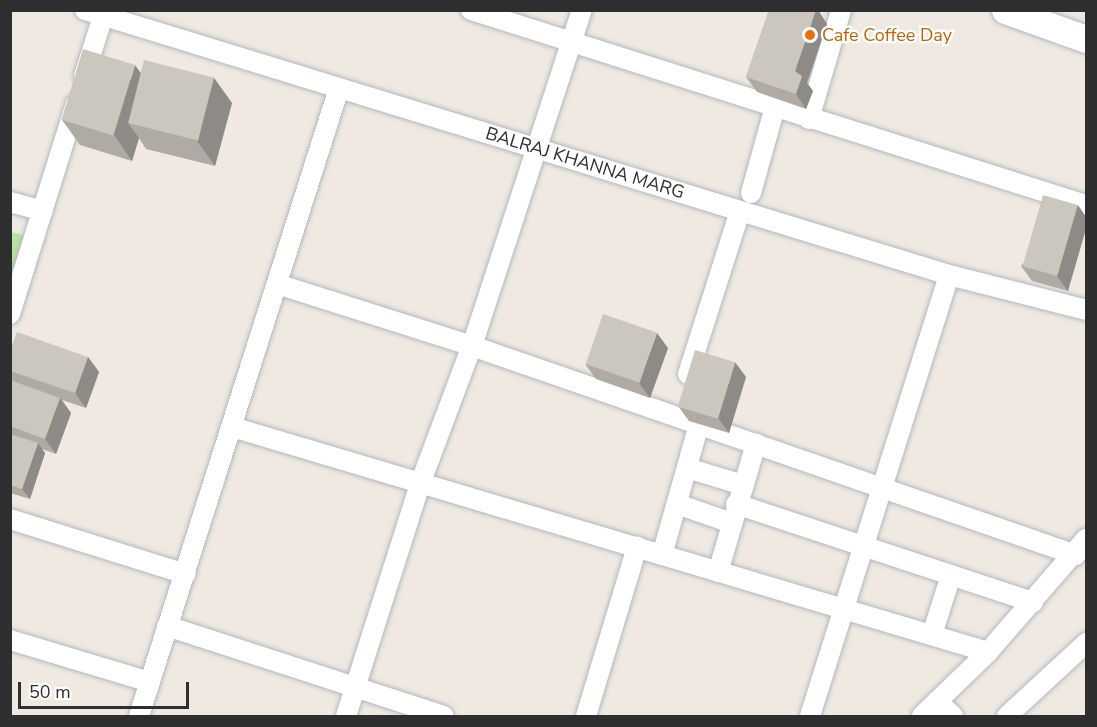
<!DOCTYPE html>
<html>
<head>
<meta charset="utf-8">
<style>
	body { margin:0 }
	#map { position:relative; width:1097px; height:727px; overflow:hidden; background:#efe9e1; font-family:"Nunito Sans",sans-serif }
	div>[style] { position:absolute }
	.green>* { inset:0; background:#b6e59e }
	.roads { filter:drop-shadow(0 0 2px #b4b7c1) drop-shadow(0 0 2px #b4b7c1) }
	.street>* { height:20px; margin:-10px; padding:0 10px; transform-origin:10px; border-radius:10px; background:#fff }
	.secondary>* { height:27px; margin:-13.5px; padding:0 13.5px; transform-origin:13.5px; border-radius:13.5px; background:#fff }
	.wall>* { inset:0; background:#afaba4 }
	.shaded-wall>* { inset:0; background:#8e8b86 }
	.building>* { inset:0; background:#cbc7bf; transform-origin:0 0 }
	.dots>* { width:16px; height:16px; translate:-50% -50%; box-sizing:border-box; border:3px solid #fff; border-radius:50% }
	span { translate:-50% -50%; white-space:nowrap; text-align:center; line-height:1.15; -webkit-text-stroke:4.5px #fff; paint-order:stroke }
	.food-label { font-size:18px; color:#c56008 }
	.left { translate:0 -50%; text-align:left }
	.street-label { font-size:18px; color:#2e2e2e }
	.frame { position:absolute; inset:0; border:12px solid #2e2e2e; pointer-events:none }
	.scale { position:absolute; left:18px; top:682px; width:171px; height:27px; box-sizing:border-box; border:3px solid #2e2e2e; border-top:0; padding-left:8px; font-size:18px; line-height:21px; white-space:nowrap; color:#2e2e2e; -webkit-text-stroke:4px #fff; paint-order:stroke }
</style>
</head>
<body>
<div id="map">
	<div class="green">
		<div style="clip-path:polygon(11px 232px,31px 237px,11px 308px)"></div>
	</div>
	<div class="roads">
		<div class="street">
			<div style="left:85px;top:10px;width:904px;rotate:17.05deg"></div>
			<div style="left:949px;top:275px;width:141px;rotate:14.3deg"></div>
			<div style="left:471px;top:10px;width:645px;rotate:17.59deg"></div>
			<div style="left:84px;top:76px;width:63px;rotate:-72.4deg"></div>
			<div style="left:809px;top:119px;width:114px;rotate:-73.6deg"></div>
			<div style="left:751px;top:193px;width:89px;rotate:-74.4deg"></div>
			<div style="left:10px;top:202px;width:34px;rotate:15deg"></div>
			<div style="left:277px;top:284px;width:205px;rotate:17.6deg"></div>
			<div style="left:472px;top:346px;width:639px;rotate:19.09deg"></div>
			<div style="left:10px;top:314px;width:220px;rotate:-72.6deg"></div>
			<div style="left:688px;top:374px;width:171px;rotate:-72.3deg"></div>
			<div style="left:232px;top:427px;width:789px;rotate:16.57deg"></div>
			<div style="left:687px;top:468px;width:59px;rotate:16.9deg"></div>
			<div style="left:677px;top:504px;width:58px;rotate:19.1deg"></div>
			<div style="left:736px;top:504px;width:313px;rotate:18.3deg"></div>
			<div style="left:10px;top:519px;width:184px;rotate:17.4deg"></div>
			<div style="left:662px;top:555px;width:136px;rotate:-74.2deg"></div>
			<div style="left:718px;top:572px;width:134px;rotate:-73.5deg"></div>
			<div style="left:167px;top:626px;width:291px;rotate:18deg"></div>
			<div style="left:932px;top:635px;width:63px;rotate:-72.4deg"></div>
			<div style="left:10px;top:640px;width:146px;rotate:16.7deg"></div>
			<div style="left:937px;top:701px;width:22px;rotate:43deg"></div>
			<div style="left:139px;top:716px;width:659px;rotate:-72.33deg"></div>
			<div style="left:346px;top:716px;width:244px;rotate:-72.3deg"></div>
			<div style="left:420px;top:484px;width:147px;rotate:-69.4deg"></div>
			<div style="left:472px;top:346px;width:354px;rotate:-71.9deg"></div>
			<div style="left:586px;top:716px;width:177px;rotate:-73.2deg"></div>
			<div style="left:810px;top:716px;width:462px;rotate:-72.5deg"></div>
			<div style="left:922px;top:716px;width:92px;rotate:-44.1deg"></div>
			<div style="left:988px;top:652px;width:150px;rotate:-49.1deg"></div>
			<div style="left:1007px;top:716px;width:108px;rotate:-42.7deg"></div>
		</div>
		<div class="secondary">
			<div style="left:1005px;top:10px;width:86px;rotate:19.7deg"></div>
		</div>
	</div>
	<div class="wall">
		<div style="clip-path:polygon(769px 10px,818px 10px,827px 24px,807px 83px,813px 91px,806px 109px,757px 92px,746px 77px)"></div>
		<div style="clip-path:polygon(141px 73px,214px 78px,232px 103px,215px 166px,146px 149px,139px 138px,132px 161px,80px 145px,62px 120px)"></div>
		<div style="clip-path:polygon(1078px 205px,1068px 291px,1032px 281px,1021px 266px)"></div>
		<div style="clip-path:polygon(668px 348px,650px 398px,596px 379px,585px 364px)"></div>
		<div style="clip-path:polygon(10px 350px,88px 357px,99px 372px,86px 408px,62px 400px,71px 413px,56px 454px,42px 449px,45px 453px,30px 499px,10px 493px,10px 380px,13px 381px,10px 378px)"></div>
		<div style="clip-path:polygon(746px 377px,729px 433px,689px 421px,678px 406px)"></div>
	</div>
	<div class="shaded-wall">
		<div style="clip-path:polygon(816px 10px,818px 10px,827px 24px,807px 83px,813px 91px,806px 109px,796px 94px,795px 71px)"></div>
		<div style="clip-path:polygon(135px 65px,153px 90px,128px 123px,139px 138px,132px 161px,114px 135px)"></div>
		<div style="clip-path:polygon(214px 78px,232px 103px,215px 166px,197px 141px)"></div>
		<div style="clip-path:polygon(1078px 205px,1086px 217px,1086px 229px,1068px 291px,1057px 276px)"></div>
		<div style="clip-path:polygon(657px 333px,668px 348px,650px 398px,639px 383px)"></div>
		<div style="clip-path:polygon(88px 357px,99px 372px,86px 408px,75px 393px)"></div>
		<div style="clip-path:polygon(735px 362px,746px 377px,729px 433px,718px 418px)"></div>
		<div style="clip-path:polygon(60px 398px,71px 413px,56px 454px,45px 439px)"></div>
		<div style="clip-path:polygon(38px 443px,45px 453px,30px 499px,22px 489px)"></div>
	</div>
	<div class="building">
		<div style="clip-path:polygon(769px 10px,816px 10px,795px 71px,802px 76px,796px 94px,746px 77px)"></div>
		<div style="left:83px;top:49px;width:54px;height:74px;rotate:17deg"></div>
		<div style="left:144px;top:60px;width:72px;height:65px;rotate:14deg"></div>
		<div style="left:1043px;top:195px;width:36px;height:74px;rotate:16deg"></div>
		<div style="left:603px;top:314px;width:57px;height:53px;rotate:19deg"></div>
		<div style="clip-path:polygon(17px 332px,88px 357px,75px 393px,10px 371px,10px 350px)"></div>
		<div style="left:695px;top:350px;width:42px;height:59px;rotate:17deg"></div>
		<div style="clip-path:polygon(10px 380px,60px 398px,45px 439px,10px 426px)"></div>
		<div style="clip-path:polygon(10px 434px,38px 443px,22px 489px,10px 485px)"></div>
	</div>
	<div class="dots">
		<div style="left:810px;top:35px;background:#e8710a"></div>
	</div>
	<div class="food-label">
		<span class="left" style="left:822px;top:35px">Cafe Coffee Day</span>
	</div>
	<div class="street-label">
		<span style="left:585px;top:163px;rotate:17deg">BALRAJ KHANNA MARG</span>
	</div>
	<div class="frame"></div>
	<div class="scale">50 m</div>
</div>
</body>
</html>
